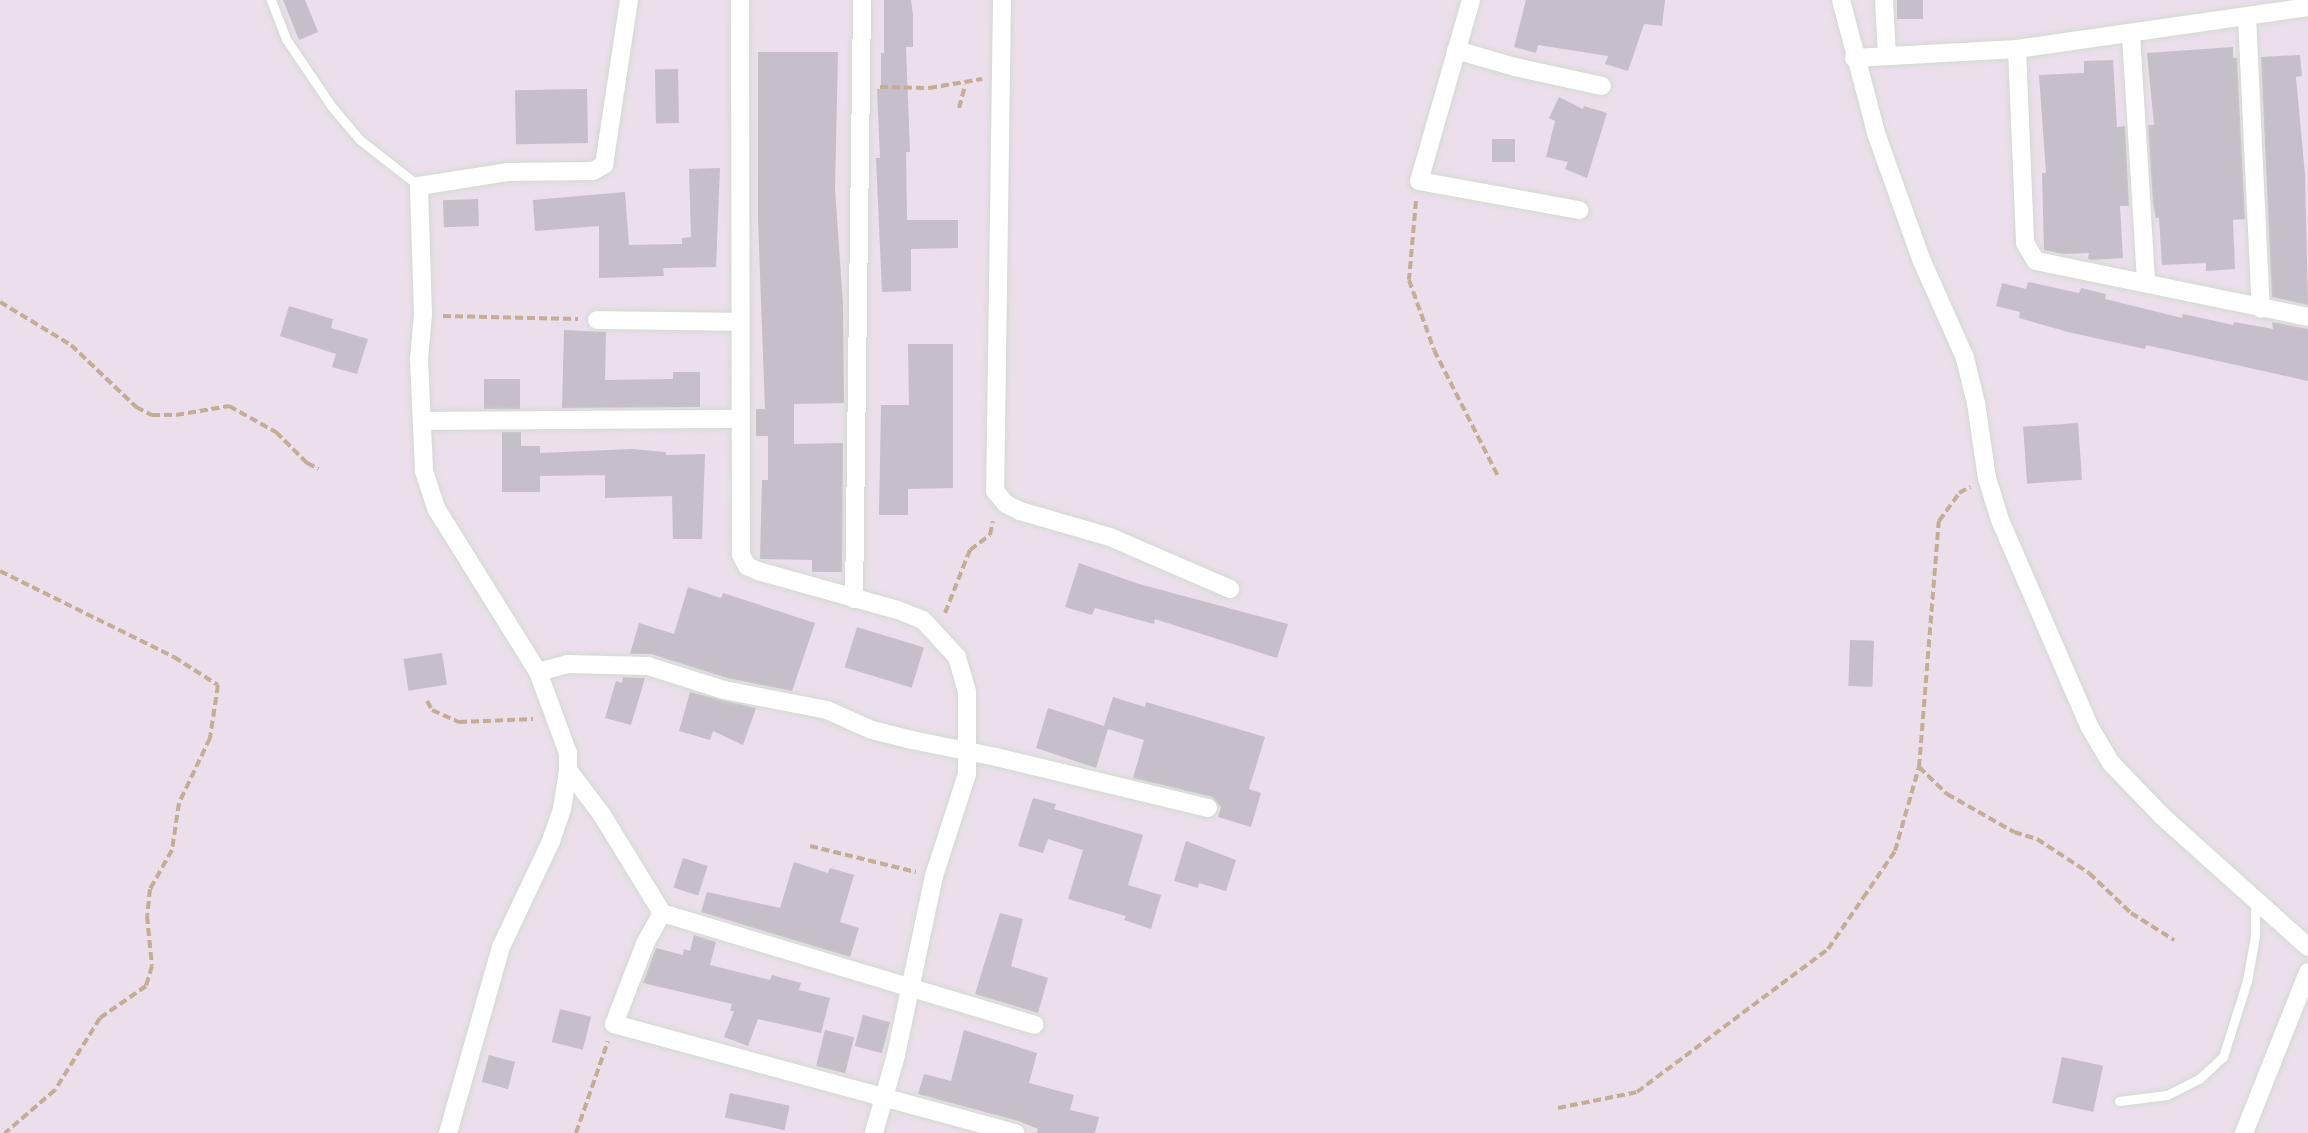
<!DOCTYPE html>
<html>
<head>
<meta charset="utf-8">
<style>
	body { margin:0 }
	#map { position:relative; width:2308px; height:1133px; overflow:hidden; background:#eadfeb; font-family:Signika,sans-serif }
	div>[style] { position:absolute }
	.building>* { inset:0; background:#c6bec8; transform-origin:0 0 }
	.path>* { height:4px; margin-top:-2px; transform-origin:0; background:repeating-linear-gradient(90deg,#c4ac97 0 8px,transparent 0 12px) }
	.roads { filter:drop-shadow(0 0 2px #d3d9d2) drop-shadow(0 0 2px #d3d9d2) }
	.service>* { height:9px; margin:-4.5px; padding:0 4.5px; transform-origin:4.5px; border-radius:4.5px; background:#fff }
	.minor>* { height:18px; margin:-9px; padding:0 9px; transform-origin:9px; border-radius:9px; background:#fff }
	span { translate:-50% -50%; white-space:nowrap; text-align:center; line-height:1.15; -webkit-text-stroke:7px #fff; paint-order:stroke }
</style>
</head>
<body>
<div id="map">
	<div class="building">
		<div style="clip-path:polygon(283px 0,305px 0,318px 32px,299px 40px)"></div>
		<div style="clip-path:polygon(884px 0,911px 0,913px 16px,913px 47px,906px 47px,910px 152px,906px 152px,907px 220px,958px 220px,958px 248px,911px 249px,911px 291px,882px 292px,876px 158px,880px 158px,877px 89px,881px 89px,881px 53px,884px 53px)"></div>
		<div style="clip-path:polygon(1526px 0,1665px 0,1662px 26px,1644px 24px,1628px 71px,1605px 64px,1608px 56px,1538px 45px,1536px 53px,1514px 47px)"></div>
		<div style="left:1897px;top:0;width:26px;height:19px"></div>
		<div style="clip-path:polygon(2233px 47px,2233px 58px,2237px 58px,2245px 219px,2233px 220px,2235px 269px,2206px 271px,2206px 263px,2162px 265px,2159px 218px,2156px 218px,2153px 204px,2148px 125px,2154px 125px,2147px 53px)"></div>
		<div style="clip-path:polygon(758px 52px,838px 52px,835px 189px,843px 304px,844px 403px,794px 404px,794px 444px,843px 443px,842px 572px,812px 572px,812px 560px,760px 559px,762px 480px,768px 480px,768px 436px,756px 436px,756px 409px,765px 409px,758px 220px)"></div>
		<div style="clip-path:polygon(2300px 55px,2302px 76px,2296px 77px,2305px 175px,2308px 305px,2272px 297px,2261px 57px)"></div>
		<div style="clip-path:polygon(2113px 60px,2117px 127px,2125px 126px,2129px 206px,2120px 206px,2123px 258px,2091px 260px,2088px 259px,2089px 253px,2063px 254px,2044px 250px,2042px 173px,2046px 173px,2039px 75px,2084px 73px,2084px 61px)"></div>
		<div style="left:678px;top:69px;width:54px;height:23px;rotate:89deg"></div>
		<div style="left:587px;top:89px;width:54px;height:72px;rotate:89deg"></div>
		<div style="clip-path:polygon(1559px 97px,1583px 109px,1584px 106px,1607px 113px,1587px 178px,1565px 169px,1568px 162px,1546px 157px,1555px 121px,1549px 118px)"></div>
		<div style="left:1492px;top:139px;width:23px;height:23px"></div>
		<div style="clip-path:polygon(720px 168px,716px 267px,663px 268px,664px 276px,599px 278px,599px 226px,535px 231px,533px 200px,625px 192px,629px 245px,682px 244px,682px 238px,691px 237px,689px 169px)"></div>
		<div style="left:478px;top:199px;width:27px;height:35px;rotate:88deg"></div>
		<div style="clip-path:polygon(2028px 282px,2079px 293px,2081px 288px,2106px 294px,2105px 299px,2182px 318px,2183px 314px,2233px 325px,2234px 322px,2273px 329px,2272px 322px,2308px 329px,2308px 381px,2146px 345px,2145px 349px,2068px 332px,2019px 318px,2020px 312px,1996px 306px,2002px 283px,2026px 289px)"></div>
		<div style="clip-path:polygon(289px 306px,333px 319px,331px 328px,368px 339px,357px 374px,332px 367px,336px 354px,280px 336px)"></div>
		<div style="clip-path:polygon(564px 330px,606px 332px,605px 380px,673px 379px,673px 372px,700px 372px,700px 407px,562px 408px)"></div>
		<div style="clip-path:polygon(908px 344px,953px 344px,953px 488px,908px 489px,908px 515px,879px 515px,881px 405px,909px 405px)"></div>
		<div style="left:484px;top:379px;width:36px;height:30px"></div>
		<div style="left:2078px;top:423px;width:57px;height:55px;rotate:86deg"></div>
		<div style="clip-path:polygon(502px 432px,521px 432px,521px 446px,540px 446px,540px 453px,631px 449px,666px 452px,666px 455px,705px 454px,702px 539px,673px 539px,672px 496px,605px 498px,605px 475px,540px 476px,540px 492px,502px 492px)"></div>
		<div style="clip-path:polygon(1079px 563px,1139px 584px,1288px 624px,1277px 658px,1155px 619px,1154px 624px,1095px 608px,1092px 615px,1065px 607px)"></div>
		<div style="clip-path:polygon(688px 587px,721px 598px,723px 593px,815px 623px,792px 691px,727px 678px,651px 654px,630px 654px,639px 623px,674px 634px)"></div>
		<div style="left:857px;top:627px;width:70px;height:42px;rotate:17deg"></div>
		<div style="left:1850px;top:640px;width:24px;height:46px;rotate:2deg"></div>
		<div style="left:442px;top:653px;width:32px;height:39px;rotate:81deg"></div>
		<div style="clip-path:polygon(623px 677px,645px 678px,631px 725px,605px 718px,616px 681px,622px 683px)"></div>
		<div style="clip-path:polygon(690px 692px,756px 708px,743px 745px,713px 731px,710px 740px,679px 731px)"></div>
		<div style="clip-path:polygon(1113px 697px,1145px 707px,1146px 702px,1265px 737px,1249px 789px,1261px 793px,1251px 827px,1218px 817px,1221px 807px,1212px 797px,1133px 778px,1144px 740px,1108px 729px,1096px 768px,1036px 748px,1048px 708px,1104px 726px)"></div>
		<div style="clip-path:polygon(1033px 798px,1056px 804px,1054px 809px,1143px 835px,1128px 885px,1161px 895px,1151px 929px,1124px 920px,1126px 916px,1068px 899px,1083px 850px,1048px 839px,1043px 853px,1018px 846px)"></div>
		<div style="clip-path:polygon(1186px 841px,1236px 860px,1226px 891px,1199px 883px,1198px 888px,1174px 881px)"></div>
		<div style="left:683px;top:858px;width:26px;height:31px;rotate:18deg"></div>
		<div style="clip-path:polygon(794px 862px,828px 873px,830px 868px,854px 875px,840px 922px,859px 928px,850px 957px,701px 912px,707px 892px,780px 908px)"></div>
		<div style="clip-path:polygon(1000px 913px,1023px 919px,1011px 966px,1048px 978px,1038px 1013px,975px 994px)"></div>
		<div style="clip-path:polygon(694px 935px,716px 942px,710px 965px,770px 980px,772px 975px,801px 983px,799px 990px,830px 998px,821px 1033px,758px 1019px,748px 1046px,724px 1037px,734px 1011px,730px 1011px,732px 1004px,643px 983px,656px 948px,683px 955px,684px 949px,690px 951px)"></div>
		<div style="left:560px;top:1009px;width:32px;height:34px;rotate:14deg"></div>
		<div style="left:863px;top:1015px;width:28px;height:32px;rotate:15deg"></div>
		<div style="left:825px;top:1030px;width:30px;height:37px;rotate:14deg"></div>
		<div style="clip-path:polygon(964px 1030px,1037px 1053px,1029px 1083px,1074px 1095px,1070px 1110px,1099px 1117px,1095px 1133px,1037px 1133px,1038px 1129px,1018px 1121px,918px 1094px,924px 1074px,951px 1081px)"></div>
		<div style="left:489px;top:1055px;width:27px;height:28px;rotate:15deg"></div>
		<div style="left:2062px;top:1057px;width:42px;height:47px;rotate:12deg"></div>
		<div style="left:730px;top:1093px;width:61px;height:25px;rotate:12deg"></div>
	</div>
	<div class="path">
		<div style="left:880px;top:87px;width:49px;rotate:1.2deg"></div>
		<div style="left:929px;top:88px;width:54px;rotate:-9.6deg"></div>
		<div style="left:959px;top:108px;width:24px;rotate:-75deg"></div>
		<div style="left:1416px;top:201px;width:79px;rotate:95.1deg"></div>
		<div style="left:1409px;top:280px;width:74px;rotate:70.3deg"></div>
		<div style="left:1434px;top:350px;width:144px;rotate:63.1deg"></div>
		<div style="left:0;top:302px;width:83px;rotate:31.2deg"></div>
		<div style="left:71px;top:345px;width:90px;rotate:43.6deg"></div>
		<div style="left:136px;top:407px;width:18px;rotate:27deg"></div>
		<div style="left:152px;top:415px;width:24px"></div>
		<div style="left:176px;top:415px;width:54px;rotate:-9.6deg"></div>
		<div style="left:229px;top:406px;width:54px;rotate:29deg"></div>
		<div style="left:276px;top:432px;width:44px;rotate:45deg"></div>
		<div style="left:307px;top:463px;width:13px;rotate:27deg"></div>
		<div style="left:443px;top:316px;width:135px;rotate:1.3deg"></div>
		<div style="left:0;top:571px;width:194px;rotate:26.3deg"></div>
		<div style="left:174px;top:657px;width:52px;rotate:32.5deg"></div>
		<div style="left:218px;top:685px;width:54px;rotate:98.6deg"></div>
		<div style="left:210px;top:738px;width:72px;rotate:115.5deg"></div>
		<div style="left:179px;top:803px;width:48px;rotate:98.5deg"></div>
		<div style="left:172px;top:850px;width:45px;rotate:119.4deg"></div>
		<div style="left:150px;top:889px;width:27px;rotate:96deg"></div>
		<div style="left:147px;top:916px;width:50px;rotate:84.3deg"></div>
		<div style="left:152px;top:966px;width:21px;rotate:107deg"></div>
		<div style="left:146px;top:986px;width:56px;rotate:145.2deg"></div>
		<div style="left:100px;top:1018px;width:85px;rotate:122deg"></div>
		<div style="left:55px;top:1090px;width:66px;rotate:139.3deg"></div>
		<div style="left:945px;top:613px;width:68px;rotate:-68.4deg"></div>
		<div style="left:970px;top:550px;width:25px;rotate:-37deg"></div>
		<div style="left:990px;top:535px;width:14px;rotate:-78deg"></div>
		<div style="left:427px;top:701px;width:10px;rotate:61deg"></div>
		<div style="left:432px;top:710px;width:30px;rotate:24deg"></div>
		<div style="left:459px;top:722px;width:74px;rotate:-2.3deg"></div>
		<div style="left:1919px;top:767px;width:39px;rotate:44deg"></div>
		<div style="left:1947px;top:794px;width:77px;rotate:29.6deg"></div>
		<div style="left:2014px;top:832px;width:24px;rotate:17deg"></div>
		<div style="left:2037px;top:839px;width:62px;rotate:33.2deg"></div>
		<div style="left:2089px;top:873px;width:58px;rotate:43.6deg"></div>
		<div style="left:2131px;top:913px;width:51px;rotate:32.1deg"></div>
		<div style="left:810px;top:846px;width:109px;rotate:13.8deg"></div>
		<div style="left:1558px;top:1108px;width:81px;rotate:-11.4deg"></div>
		<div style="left:1637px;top:1092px;width:239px;rotate:-36.8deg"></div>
		<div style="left:1828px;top:949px;width:62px;rotate:-55.5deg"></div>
		<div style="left:1863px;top:898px;width:57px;rotate:-55.8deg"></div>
		<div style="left:1895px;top:851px;width:87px;rotate:-74.1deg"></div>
		<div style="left:1919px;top:767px;width:247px;rotate:-85.4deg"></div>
		<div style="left:1939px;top:521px;width:34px;rotate:-54deg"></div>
		<div style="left:1959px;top:493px;width:13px;rotate:-29deg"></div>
		<div style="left:576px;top:1133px;width:97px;rotate:-70.8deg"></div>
	</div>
	<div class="roads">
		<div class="service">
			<div style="left:271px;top:0;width:42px;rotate:69deg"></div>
			<div style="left:286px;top:39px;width:82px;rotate:55.9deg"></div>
			<div style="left:332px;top:107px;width:43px;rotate:49.7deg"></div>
			<div style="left:360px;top:140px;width:75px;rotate:37.9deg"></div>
			<div style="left:2119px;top:1101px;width:48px;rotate:-7.1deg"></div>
			<div style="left:2167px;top:1095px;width:36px;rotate:-27deg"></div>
			<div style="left:2199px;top:1079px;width:33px;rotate:-43deg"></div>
			<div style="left:2223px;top:1057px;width:80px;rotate:-72.5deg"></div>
			<div style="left:2247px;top:981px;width:46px;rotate:-79.9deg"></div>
			<div style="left:2255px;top:936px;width:34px;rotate:-90deg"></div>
		</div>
		<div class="minor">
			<div style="left:740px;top:0;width:555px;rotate:89.9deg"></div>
			<div style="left:741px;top:555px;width:13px;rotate:61deg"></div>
			<div style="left:747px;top:566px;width:12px;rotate:24deg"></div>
			<div style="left:758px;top:571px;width:145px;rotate:15.6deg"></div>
			<div style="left:898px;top:610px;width:27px;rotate:22deg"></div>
			<div style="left:923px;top:620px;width:50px;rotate:47.4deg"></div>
			<div style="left:957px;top:657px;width:36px;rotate:74deg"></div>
			<div style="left:967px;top:692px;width:82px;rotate:90deg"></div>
			<div style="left:967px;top:774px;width:107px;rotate:107.9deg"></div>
			<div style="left:934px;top:876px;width:183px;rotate:102deg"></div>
			<div style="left:896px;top:1055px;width:81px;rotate:105.8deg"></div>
			<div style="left:1002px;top:0;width:491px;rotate:90.8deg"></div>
			<div style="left:995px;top:491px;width:17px;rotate:50deg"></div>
			<div style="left:1006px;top:504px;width:16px;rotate:27deg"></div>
			<div style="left:1020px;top:511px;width:94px;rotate:16.1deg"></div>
			<div style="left:1110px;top:537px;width:131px;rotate:23.4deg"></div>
			<div style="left:1471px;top:0;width:188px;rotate:106deg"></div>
			<div style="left:1419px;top:181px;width:163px;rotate:10.3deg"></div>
			<div style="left:1841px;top:0;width:141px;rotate:75.2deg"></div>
			<div style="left:1877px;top:136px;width:131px;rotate:70.3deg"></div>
			<div style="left:1921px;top:259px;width:108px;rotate:66deg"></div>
			<div style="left:1965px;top:358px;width:46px;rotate:76.3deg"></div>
			<div style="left:1976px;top:403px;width:76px;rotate:81.7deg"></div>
			<div style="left:1987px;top:478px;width:44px;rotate:72.8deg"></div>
			<div style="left:2000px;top:520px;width:224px;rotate:66.6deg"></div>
			<div style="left:2089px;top:726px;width:43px;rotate:59.3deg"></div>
			<div style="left:2111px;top:763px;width:74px;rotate:46.1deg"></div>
			<div style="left:2162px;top:816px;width:196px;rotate:41.9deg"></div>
			<div style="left:1884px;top:0;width:55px;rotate:86.9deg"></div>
			<div style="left:2247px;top:17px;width:292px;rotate:87.3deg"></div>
			<div style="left:2131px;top:35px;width:246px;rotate:86.5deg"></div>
			<div style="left:2017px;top:49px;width:194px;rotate:87.6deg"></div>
			<div style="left:2025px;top:243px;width:21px;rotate:59deg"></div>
			<div style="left:2036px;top:261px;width:278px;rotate:11.6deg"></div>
			<div style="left:1456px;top:50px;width:61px;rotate:16.1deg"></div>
			<div style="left:1515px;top:67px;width:89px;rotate:12.3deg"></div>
			<div style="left:1854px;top:58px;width:163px;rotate:-3.2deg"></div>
			<div style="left:2017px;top:49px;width:294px;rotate:-8.2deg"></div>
			<div style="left:597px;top:320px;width:141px;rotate:0.8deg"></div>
			<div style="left:423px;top:421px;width:316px;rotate:-0.4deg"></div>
			<div style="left:854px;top:599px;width:599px;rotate:-89.23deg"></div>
			<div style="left:538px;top:672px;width:31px;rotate:-15deg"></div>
			<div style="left:568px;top:664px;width:80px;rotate:1.4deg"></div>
			<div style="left:648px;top:666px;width:80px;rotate:17.5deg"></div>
			<div style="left:724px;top:690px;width:105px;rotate:11deg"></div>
			<div style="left:827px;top:710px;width:49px;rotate:24deg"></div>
			<div style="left:872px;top:730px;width:41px;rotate:14deg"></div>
			<div style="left:912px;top:740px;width:86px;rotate:11.4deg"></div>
			<div style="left:996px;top:757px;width:218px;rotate:13.5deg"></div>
			<div style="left:568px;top:770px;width:56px;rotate:52.9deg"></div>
			<div style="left:602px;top:815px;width:115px;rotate:58.5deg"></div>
			<div style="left:662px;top:913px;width:35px;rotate:119deg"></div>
			<div style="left:645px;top:944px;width:86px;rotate:111.2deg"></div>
			<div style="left:614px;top:1024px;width:416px;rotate:15.2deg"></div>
			<div style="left:662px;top:913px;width:389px;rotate:16.7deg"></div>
			<div style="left:448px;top:1133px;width:193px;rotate:-74.1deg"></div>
			<div style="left:501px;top:947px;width:117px;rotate:-64.7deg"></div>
			<div style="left:551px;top:841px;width:34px;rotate:-71deg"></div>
			<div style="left:562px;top:809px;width:39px;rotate:-81deg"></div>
			<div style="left:568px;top:770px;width:17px;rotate:-90deg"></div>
			<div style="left:568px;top:753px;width:86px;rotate:-110.3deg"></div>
			<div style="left:538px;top:672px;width:193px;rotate:-121.9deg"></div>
			<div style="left:436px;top:508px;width:40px;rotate:-108deg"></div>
			<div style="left:424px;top:470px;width:111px;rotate:-92.6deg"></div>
			<div style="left:419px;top:359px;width:44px;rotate:-84.8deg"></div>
			<div style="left:423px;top:315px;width:129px;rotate:-91.8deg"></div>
			<div style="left:419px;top:186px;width:89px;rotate:-9deg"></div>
			<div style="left:507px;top:172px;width:86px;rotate:-0.7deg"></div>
			<div style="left:593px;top:171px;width:13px;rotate:-29deg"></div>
			<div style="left:604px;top:165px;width:167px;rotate:-81.4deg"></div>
			<div style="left:2244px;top:1133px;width:173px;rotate:-68.3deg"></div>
		</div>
	</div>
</div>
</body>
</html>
